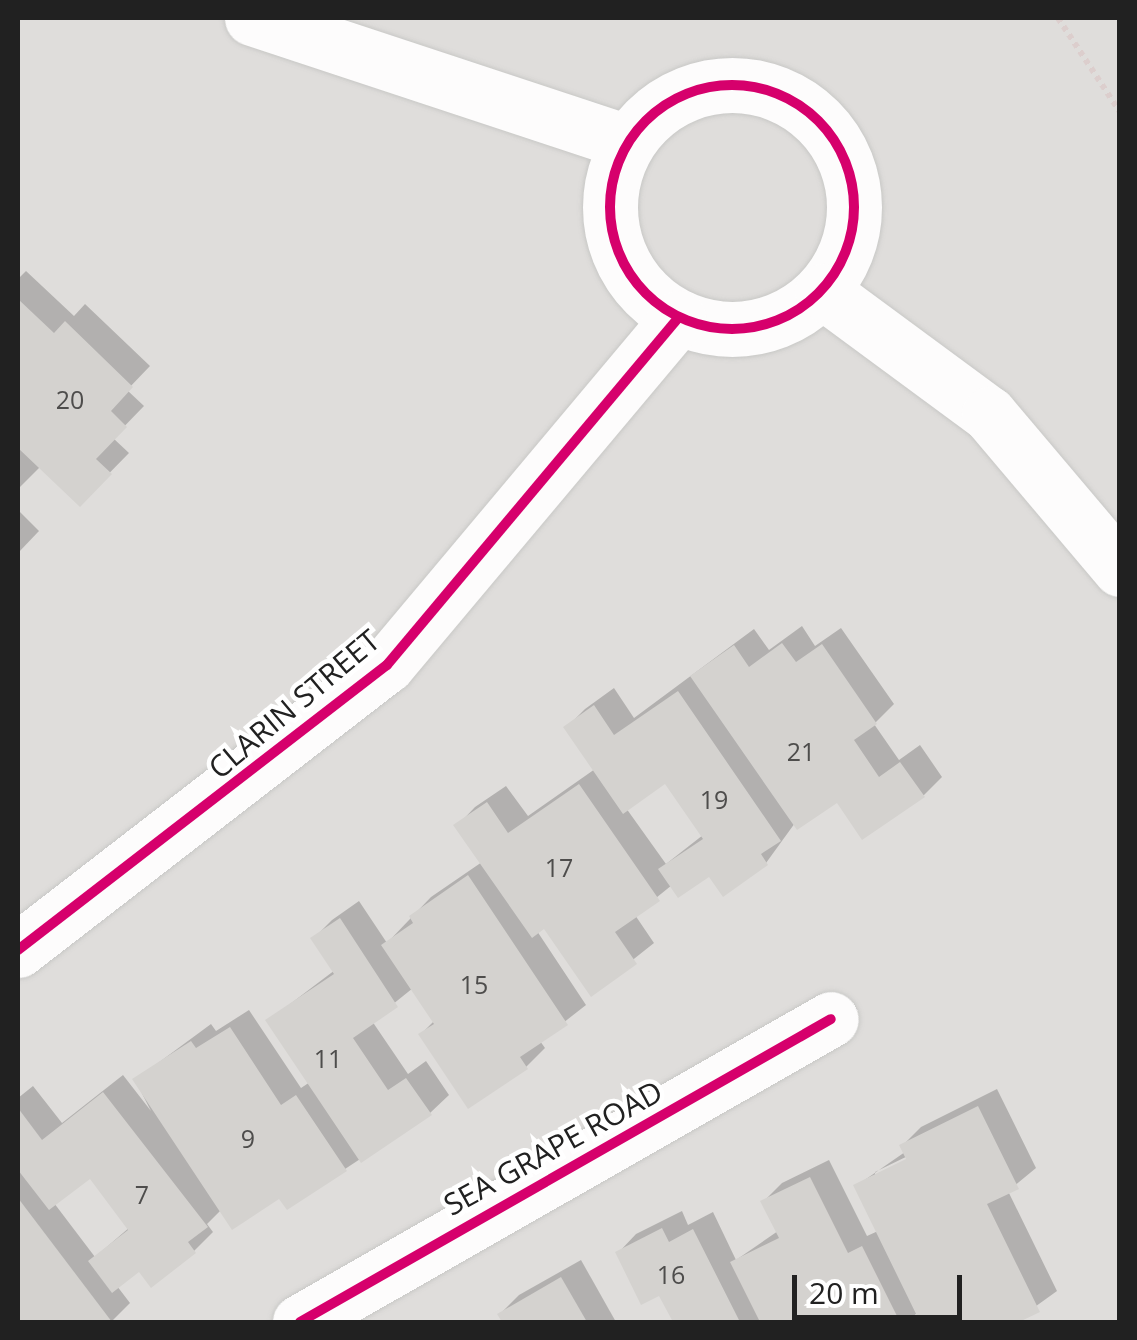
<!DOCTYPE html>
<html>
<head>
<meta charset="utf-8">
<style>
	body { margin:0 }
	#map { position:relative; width:1137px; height:1340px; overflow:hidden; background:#f0eeea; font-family:"Open Sans",sans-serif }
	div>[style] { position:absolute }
	.residential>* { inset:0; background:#dfdddb; transform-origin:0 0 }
	.shadow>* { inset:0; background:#0003 }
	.building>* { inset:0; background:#d4d2cf }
	.path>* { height:6px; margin-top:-3px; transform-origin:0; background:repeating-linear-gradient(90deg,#dccecd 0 5px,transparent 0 10px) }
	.roads { filter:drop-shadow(0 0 2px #c8c8c6) drop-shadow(0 0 2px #c8c8c6) }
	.minor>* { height:55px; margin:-27.5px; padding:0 27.5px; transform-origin:27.5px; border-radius:27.5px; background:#fdfcfc }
	.minor>.ring { margin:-27.5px; padding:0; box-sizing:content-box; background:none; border:55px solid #fdfcfc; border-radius:50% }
	.cycleway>* { height:10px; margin:-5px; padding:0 5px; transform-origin:5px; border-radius:5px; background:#d6006c }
	.cycleway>.ring { margin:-5px; padding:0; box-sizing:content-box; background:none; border:10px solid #d6006c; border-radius:50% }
	span { translate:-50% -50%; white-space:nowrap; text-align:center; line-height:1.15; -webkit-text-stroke:9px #fff; paint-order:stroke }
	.number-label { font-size:25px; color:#4e4d4c }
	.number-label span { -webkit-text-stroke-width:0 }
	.street-label { font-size:30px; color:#212121 }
	.frame { position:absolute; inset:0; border:20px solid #212121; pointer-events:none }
	.scale { position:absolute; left:792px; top:1275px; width:170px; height:45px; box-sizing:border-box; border:5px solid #212121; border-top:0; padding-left:12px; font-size:30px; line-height:35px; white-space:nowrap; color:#212121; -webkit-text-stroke:8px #fff; paint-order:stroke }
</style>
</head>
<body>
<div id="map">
	<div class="residential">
		<div style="left:18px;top:18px;width:1101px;height:1304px"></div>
	</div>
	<div class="shadow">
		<div style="clip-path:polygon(26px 271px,74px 316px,85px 304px,150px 366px,127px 390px,144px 406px,113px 438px,129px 453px,80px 503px,41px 466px,18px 489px,18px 279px)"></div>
		<div style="clip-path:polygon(18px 510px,39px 531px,18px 553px)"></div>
		<div style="clip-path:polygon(evenodd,802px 626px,815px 646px,841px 628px,894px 704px,874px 724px,899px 760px,920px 745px,942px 777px,924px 795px,838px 799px,795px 823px,766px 863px,672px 885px,635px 915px,654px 943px,591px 993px,544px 926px,537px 931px,586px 1005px,540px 1041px,545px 1048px,526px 1067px,421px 1034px,434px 1021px,413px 988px,372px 1021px,408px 1074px,426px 1061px,449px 1095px,430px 1113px,345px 1169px,221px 1210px,207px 1224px,213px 1232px,194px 1251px,139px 1268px,117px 1286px,130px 1303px,111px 1322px,18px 1322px,18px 1098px,33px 1086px,62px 1123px,123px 1075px,151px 1111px,135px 1080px,211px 1024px,216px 1031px,249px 1010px,301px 1088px,310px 1082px,269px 1020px,335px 970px,313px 939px,332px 920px,359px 901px,387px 943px,431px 897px,482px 862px,457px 826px,475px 807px,506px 786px,528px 816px,595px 769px,567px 727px,585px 709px,614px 688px,634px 718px,754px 629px,769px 650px,802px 626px,666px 781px,703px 835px,666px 864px,626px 808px,666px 781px,802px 626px,90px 1175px,130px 1227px,95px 1257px,54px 1203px,90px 1175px)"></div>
		<div style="clip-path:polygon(evenodd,997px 1089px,1036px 1168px,1008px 1191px,1057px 1291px,1014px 1322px,923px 1322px,918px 1312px,907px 1322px,676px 1322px,661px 1292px,618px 1253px,636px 1234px,682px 1211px,688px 1225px,713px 1212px,736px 1260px,778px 1231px,763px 1202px,782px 1183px,829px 1160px,867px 1236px,878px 1231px,856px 1186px,905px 1152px,902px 1146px,921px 1127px,997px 1089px,916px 1152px,918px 1156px,875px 1177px,875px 1172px,916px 1152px)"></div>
		<div style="clip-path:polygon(581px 1260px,616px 1322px,505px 1322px,500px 1314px,519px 1295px)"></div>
	</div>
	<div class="building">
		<div style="clip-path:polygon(18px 299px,54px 333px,65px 321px,133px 387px,111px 411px,127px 427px,96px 459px,112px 474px,80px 507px,18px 448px)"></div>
		<div style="clip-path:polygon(782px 643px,796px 662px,822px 644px,877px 724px,854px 740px,879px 777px,900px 762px,925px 797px,862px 840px,837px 803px,797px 830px,690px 676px,734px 645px,749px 667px)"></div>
		<div style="clip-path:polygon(678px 691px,781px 841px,761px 854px,768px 865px,723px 897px,709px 877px,678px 898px,658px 869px,703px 839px,665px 784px,623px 814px,563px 727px,594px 705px,614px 735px)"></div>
		<div style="clip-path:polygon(579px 784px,660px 901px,615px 932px,637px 964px,591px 997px,544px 929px,532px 938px,453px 825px,487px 802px,508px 833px)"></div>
		<div style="clip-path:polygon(468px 875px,568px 1025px,520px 1057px,528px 1069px,468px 1109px,418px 1034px,434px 1024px,381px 945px,413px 923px,409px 916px)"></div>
		<div style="clip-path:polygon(340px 918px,398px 1007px,353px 1038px,388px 1090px,406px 1078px,432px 1115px,361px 1163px,265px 1020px,334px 974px,310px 938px)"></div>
		<div style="clip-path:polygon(230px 1027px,281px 1105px,296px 1095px,347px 1171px,287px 1210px,279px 1199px,232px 1230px,132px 1079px,191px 1041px,196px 1048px)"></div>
		<div style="clip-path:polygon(103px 1092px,208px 1227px,188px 1242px,196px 1253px,151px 1288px,139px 1272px,112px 1293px,88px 1261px,128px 1230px,90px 1179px,49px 1210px,18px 1170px,18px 1108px,42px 1140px)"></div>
		<div style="clip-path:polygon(978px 1106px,1019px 1189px,987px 1204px,1040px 1312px,1019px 1322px,920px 1322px,853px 1185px,906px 1159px,899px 1145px)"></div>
		<div style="clip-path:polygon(810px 1177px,848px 1253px,862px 1246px,900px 1322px,760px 1322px,730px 1262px,779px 1238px,760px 1201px)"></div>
		<div style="clip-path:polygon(18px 1198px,112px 1322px,18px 1322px)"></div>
		<div style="clip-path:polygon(662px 1228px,669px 1242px,693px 1229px,740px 1322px,673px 1322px,659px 1296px,641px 1305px,615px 1252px)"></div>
		<div style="clip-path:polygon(561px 1277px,587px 1322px,502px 1322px,497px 1314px)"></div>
	</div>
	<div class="path">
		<div style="left:1058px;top:18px;width:113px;rotate:56.6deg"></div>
	</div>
	<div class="roads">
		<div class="minor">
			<div style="left:252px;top:18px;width:395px;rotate:18.3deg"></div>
			<div class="ring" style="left:610px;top:85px;width:189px;height:189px"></div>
			<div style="left:822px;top:291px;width:207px;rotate:36.4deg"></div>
			<div style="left:989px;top:414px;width:203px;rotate:49.8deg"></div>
			<div style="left:18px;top:950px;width:466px;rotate:-37.7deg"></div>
			<div style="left:387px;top:665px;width:453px;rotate:-50deg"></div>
			<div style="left:300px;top:1322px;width:611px;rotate:-29.71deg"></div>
		</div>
	</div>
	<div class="cycleway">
		<div class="ring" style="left:610px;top:85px;width:234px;height:234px"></div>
		<div style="left:18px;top:950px;width:466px;rotate:-37.7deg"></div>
		<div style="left:387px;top:665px;width:453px;rotate:-50deg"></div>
		<div style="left:300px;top:1322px;width:611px;rotate:-29.71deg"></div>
	</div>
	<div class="number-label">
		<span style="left:70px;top:399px">20</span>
		<span style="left:801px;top:751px">21</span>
		<span style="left:714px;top:799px">19</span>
		<span style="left:559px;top:867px">17</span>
		<span style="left:474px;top:984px">15</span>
		<span style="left:328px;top:1058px">11</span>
		<span style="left:248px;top:1138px">9</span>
		<span style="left:142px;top:1194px">7</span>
		<span style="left:671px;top:1274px">16</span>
	</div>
	<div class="street-label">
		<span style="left:294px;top:704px;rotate:-40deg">CLARIN STREET</span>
		<span style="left:553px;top:1148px;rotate:-29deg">SEA GRAPE ROAD</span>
	</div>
	<div class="frame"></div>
	<div class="scale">20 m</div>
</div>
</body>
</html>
